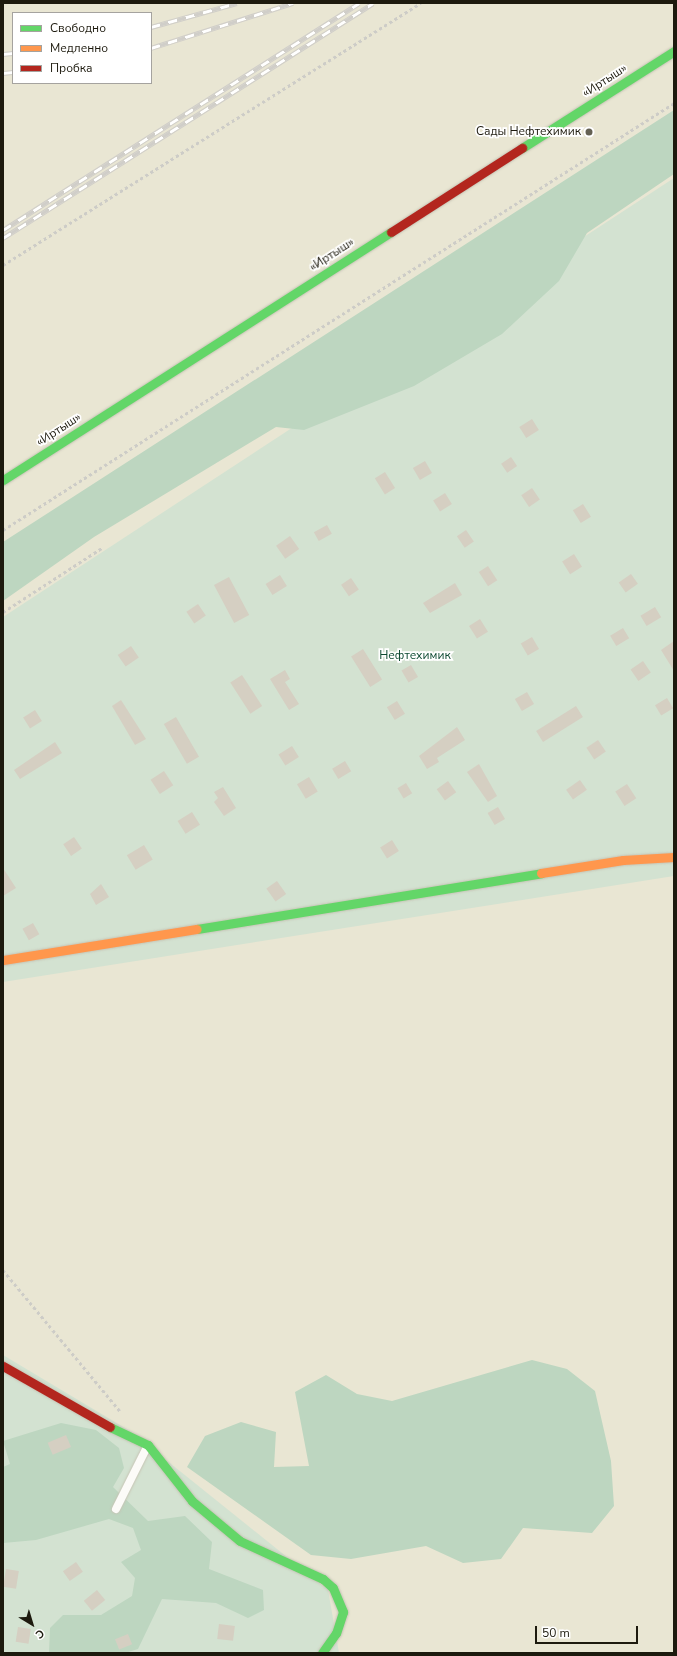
<!DOCTYPE html>
<html>
<head>
<meta charset="utf-8">
<style>
	body { margin:0 }
	#map { position:relative; width:677px; height:1656px; overflow:hidden; background:#e9e6d3; font-family:"Nunito Sans",sans-serif }
	div>[style] { position:absolute }
	.green>* { inset:0; background:#d3e2d1 }
	.forest>* { inset:0; background:#bdd6c0 }
	.building>* { inset:0; background:#d5cfc2; transform-origin:0 0 }
	.path>* { height:2.5px; margin-top:-1.25px; transform-origin:0; background:repeating-linear-gradient(90deg,#cdccc7 0 3px,transparent 0 6px) }
	.roads { filter:drop-shadow(0 0 1px #c6c4b5) drop-shadow(0 0 1px #c6c4b5) }
	.lane>* { height:8px; margin:-4px; padding:0 4px; transform-origin:4px; border-radius:4px; background:#fcfbf8 }
	.fast>* { height:9px; margin:-4.5px; padding:0 4.5px; transform-origin:4.5px; border-radius:4.5px; background:#63d668 }
	.slow>* { height:9px; margin:-4.5px; padding:0 4.5px; transform-origin:4.5px; border-radius:4.5px; background:#ff974d }
	.jam>* { height:9px; margin:-4.5px; padding:0 4.5px; transform-origin:4.5px; border-radius:4.5px; background:#b3261e }
	.rail>* { height:4.5px; margin-top:-2.25px; transform-origin:0; background:repeating-linear-gradient(90deg,#fff 0 9px,#d0cec9 0 18px); box-sizing:border-box; border-block:1px solid #d0cec9 }
	.dots>* { width:11px; height:11px; translate:-50% -50%; box-sizing:border-box; border:2px solid #fff; border-radius:50% }
	span { translate:-50% -50%; white-space:nowrap; text-align:center; line-height:1.15; -webkit-text-stroke:3.5px #fff; paint-order:stroke }
	.street-label { font-size:12px; color:#1d1a0e }
	.poi-label { font-size:12px; color:#1d1a0e }
	.right { translate:-100% -50%; text-align:right }
	.park-label { font-size:12px; color:#0d4a32 }
	.frame { position:absolute; inset:0; border:4px solid #1d1a0e; pointer-events:none }
	.legend { position:absolute; left:12px; top:12px; width:140px; height:72px; box-sizing:border-box; background:#fff; border:1px solid #a5a39f; margin:0; padding:5px 7px; list-style:none; font-size:12px; color:#1d1a0e }
	.legend li { display:flex; align-items:center; gap:8px; height:20px }
	.legend b { width:20px; border:1px solid #a5a39f }
	.north { position:absolute; left:12px; top:1604px; width:40px; height:40px; -webkit-text-stroke:3px #fff; paint-order:stroke; rotate:142deg; font-size:11px; font-weight:700; line-height:16px; text-align:center; color:#1d1a0e }
	.north::after { content:''; display:block; margin:auto; width:14px; height:18px; background:#1d1a0e; clip-path:polygon(50% 0,100% 100%,50% 72%,0 100%) }
	.scale { position:absolute; left:535px; top:1626px; width:103px; height:18px; box-sizing:border-box; border:2px solid #1d1a0e; border-top:0; padding-left:5px; font-size:12px; line-height:14px; white-space:nowrap; color:#1d1a0e; -webkit-text-stroke:3px #fff; paint-order:stroke }
</style>
</head>
<body>
<div id="map">
	<div class="green">
		<div style="clip-path:polygon(674px 178px,674px 876px,3px 982px,3px 617px)"></div>
		<div style="clip-path:polygon(3px 1355px,130px 1431px,328px 1590px,339px 1653px,3px 1653px)"></div>
	</div>
	<div class="forest">
		<div style="clip-path:polygon(674px 110px,674px 174px,587px 233px,559px 281px,502px 334px,414px 386px,304px 430px,276px 427px,94px 537px,3px 601px,3px 542px)"></div>
		<div style="clip-path:polygon(532px 1360px,567px 1369px,595px 1391px,611px 1461px,614px 1506px,592px 1533px,523px 1528px,501px 1559px,463px 1563px,426px 1546px,351px 1559px,311px 1555px,187px 1467px,205px 1436px,241px 1422px,276px 1432px,274px 1467px,309px 1466px,295px 1392px,326px 1375px,357px 1394px,392px 1401px)"></div>
		<div style="clip-path:polygon(61px 1423px,96px 1430px,119px 1448px,124px 1468px,113px 1487px,148px 1521px,185px 1516px,212px 1542px,209px 1569px,263px 1590px,264px 1610px,248px 1618px,216px 1603px,162px 1599px,138px 1649px,125px 1653px,49px 1653px,50px 1628px,63px 1615px,101px 1615px,132px 1596px,135px 1578px,121px 1562px,141px 1550px,133px 1528px,109px 1519px,36px 1540px,3px 1543px,3px 1467px,10px 1464px,3px 1441px)"></div>
	</div>
	<div class="building">
		<div style="left:532px;top:419px;width:13px;height:15px;rotate:58deg"></div>
		<div style="left:511px;top:457px;width:11px;height:12px;rotate:56deg"></div>
		<div style="left:425px;top:461px;width:14px;height:14px;rotate:60deg"></div>
		<div style="left:385px;top:472px;width:19px;height:12px;rotate:58deg"></div>
		<div style="left:532px;top:488px;width:14px;height:13px;rotate:56deg"></div>
		<div style="left:445px;top:493px;width:13px;height:14px;rotate:58deg"></div>
		<div style="left:583px;top:504px;width:15px;height:12px;rotate:58deg"></div>
		<div style="left:327px;top:525px;width:10px;height:15px;rotate:61deg"></div>
		<div style="left:466px;top:530px;width:14px;height:11px;rotate:56deg"></div>
		<div style="left:290px;top:536px;width:16px;height:17px;rotate:55deg"></div>
		<div style="left:574px;top:554px;width:15px;height:14px;rotate:58deg"></div>
		<div style="left:488px;top:566px;width:17px;height:11px;rotate:57deg"></div>
		<div style="left:631px;top:574px;width:12px;height:15px;rotate:55deg"></div>
		<div style="left:280px;top:575px;width:13px;height:17px;rotate:58deg"></div>
		<div style="left:229px;top:577px;width:43px;height:17px;rotate:62deg"></div>
		<div style="left:351px;top:578px;width:14px;height:12px;rotate:56deg"></div>
		<div style="clip-path:polygon(455px 583px,462px 595px,430px 613px,423px 603px)"></div>
		<div style="left:198px;top:604px;width:14px;height:14px;rotate:56deg"></div>
		<div style="left:655px;top:607px;width:12px;height:17px;rotate:59deg"></div>
		<div style="left:480px;top:619px;width:15px;height:13px;rotate:58deg"></div>
		<div style="left:623px;top:628px;width:12px;height:15px;rotate:59deg"></div>
		<div style="left:532px;top:637px;width:14px;height:13px;rotate:60deg"></div>
		<div style="clip-path:polygon(674px 641px,674px 671px,661px 650px)"></div>
		<div style="left:131px;top:646px;width:14px;height:16px;rotate:56deg"></div>
		<div style="left:363px;top:649px;width:36px;height:14px;rotate:58deg"></div>
		<div style="left:643px;top:661px;width:14px;height:15px;rotate:56deg"></div>
		<div style="left:411px;top:665px;width:14px;height:11px;rotate:60deg"></div>
		<div style="clip-path:polygon(285px 670px,290px 679px,285px 682px,299px 704px,289px 710px,270px 679px)"></div>
		<div style="left:242px;top:675px;width:37px;height:14px;rotate:57deg"></div>
		<div style="left:527px;top:692px;width:14px;height:14px;rotate:60deg"></div>
		<div style="left:667px;top:698px;width:12px;height:14px;rotate:59deg"></div>
		<div style="clip-path:polygon(121px 700px,146px 739px,135px 745px,112px 706px)"></div>
		<div style="left:397px;top:701px;width:15px;height:12px;rotate:58deg"></div>
		<div style="left:576px;top:706px;width:13px;height:47px;rotate:58deg"></div>
		<div style="left:35px;top:710px;width:13px;height:14px;rotate:58deg"></div>
		<div style="left:176px;top:717px;width:46px;height:14px;rotate:60deg"></div>
		<div style="clip-path:polygon(457px 727px,465px 740px,437px 758px,439px 762px,427px 769px,419px 756px)"></div>
		<div style="left:598px;top:740px;width:14px;height:14px;rotate:56deg"></div>
		<div style="clip-path:polygon(55px 742px,62px 753px,20px 779px,14px 770px)"></div>
		<div style="left:292px;top:746px;width:13px;height:16px;rotate:58deg"></div>
		<div style="left:345px;top:761px;width:12px;height:15px;rotate:59deg"></div>
		<div style="clip-path:polygon(479px 764px,497px 796px,488px 802px,467px 772px)"></div>
		<div style="left:164px;top:771px;width:17px;height:16px;rotate:57deg"></div>
		<div style="left:309px;top:777px;width:17px;height:14px;rotate:59deg"></div>
		<div style="left:580px;top:780px;width:12px;height:17px;rotate:55deg"></div>
		<div style="left:448px;top:781px;width:14px;height:14px;rotate:54deg"></div>
		<div style="left:406px;top:783px;width:12px;height:10px;rotate:59deg"></div>
		<div style="left:627px;top:784px;width:17px;height:14px;rotate:57deg"></div>
		<div style="clip-path:polygon(223px 787px,236px 808px,224px 816px,214px 802px,218px 798px,214px 792px)"></div>
		<div style="left:498px;top:807px;width:14px;height:12px;rotate:60deg"></div>
		<div style="left:192px;top:812px;width:15px;height:17px;rotate:58deg"></div>
		<div style="left:74px;top:837px;width:14px;height:13px;rotate:56deg"></div>
		<div style="left:392px;top:840px;width:13px;height:14px;rotate:58deg"></div>
		<div style="left:144px;top:845px;width:17px;height:20px;rotate:59deg"></div>
		<div style="clip-path:polygon(3px 868px,16px 888px,3px 896px)"></div>
		<div style="left:277px;top:881px;width:16px;height:13px;rotate:55deg"></div>
		<div style="clip-path:polygon(101px 884px,109px 897px,96px 905px,90px 894px)"></div>
		<div style="left:33px;top:923px;width:13px;height:12px;rotate:61deg"></div>
		<div style="left:66px;top:1435px;width:13px;height:20px;rotate:67deg"></div>
		<div style="left:76px;top:1562px;width:12px;height:16px;rotate:55deg"></div>
		<div style="left:6px;top:1569px;width:13px;height:18px;rotate:9deg"></div>
		<div style="left:97px;top:1590px;width:13px;height:17px;rotate:51deg"></div>
		<div style="left:219px;top:1624px;width:16px;height:15px;rotate:7deg"></div>
		<div style="left:18px;top:1627px;width:13px;height:15px;rotate:9deg"></div>
		<div style="left:128px;top:1634px;width:11px;height:14px;rotate:68deg"></div>
	</div>
	<div class="path">
		<div style="left:3px;top:265px;width:493px;rotate:-32.1deg"></div>
		<div style="left:3px;top:530px;width:795px;rotate:-32.47deg"></div>
		<div style="left:3px;top:612px;width:119px;rotate:-33deg"></div>
		<div style="left:3px;top:1270px;width:183px;rotate:50.3deg"></div>
	</div>
	<div class="roads">
		<div class="lane">
			<div style="left:116px;top:1509px;width:69px;rotate:-63.4deg"></div>
		</div>
		<div class="fast">
			<div style="left:522px;top:148px;width:180px;rotate:-32.5deg"></div>
			<div style="left:3px;top:480px;width:460px;rotate:-32.6deg"></div>
			<div style="left:197px;top:929px;width:349px;rotate:-9.2deg"></div>
			<div style="left:110px;top:1427px;width:42px;rotate:25.3deg"></div>
			<div style="left:148px;top:1445px;width:71px;rotate:51.8deg"></div>
			<div style="left:192px;top:1501px;width:62px;rotate:39.8deg"></div>
			<div style="left:240px;top:1541px;width:91px;rotate:24.6deg"></div>
			<div style="left:323px;top:1579px;width:13px;rotate:42deg"></div>
			<div style="left:333px;top:1588px;width:26px;rotate:67deg"></div>
			<div style="left:343px;top:1612px;width:22px;rotate:108deg"></div>
			<div style="left:336px;top:1633px;width:24px;rotate:125deg"></div>
		</div>
		<div class="slow">
			<div style="left:541px;top:873px;width:83px;rotate:-9deg"></div>
			<div style="left:623px;top:860px;width:51px;rotate:-3.4deg"></div>
			<div style="left:3px;top:960px;width:196px;rotate:-9.1deg"></div>
		</div>
		<div class="jam">
			<div style="left:391px;top:232px;width:156px;rotate:-32.7deg"></div>
			<div style="left:3px;top:1366px;width:123px;rotate:29.7deg"></div>
		</div>
	</div>
	<div class="rail">
		<div style="left:151px;top:27px;width:89px;rotate:-15.6deg"></div>
		<div style="left:151px;top:48px;width:149px;rotate:-17.6deg"></div>
		<div style="left:3px;top:54px;width:10px;rotate:-6deg"></div>
		<div style="left:3px;top:73px;width:10px;rotate:-6deg"></div>
		<div style="left:3px;top:230px;width:422px;rotate:-32.5deg"></div>
		<div style="left:3px;top:238px;width:438px;rotate:-32.4deg"></div>
	</div>
	<div class="dots">
		<div style="left:589px;top:132px;background:#646153"></div>
	</div>
	<div class="street-label">
		<span style="left:605px;top:81px;rotate:-33deg">«Иртыш»</span>
		<span style="left:332px;top:255px;rotate:-33deg">«Иртыш»</span>
		<span style="left:59px;top:430px;rotate:-33deg">«Иртыш»</span>
	</div>
	<div class="poi-label">
		<span class="right" style="left:581px;top:132px">Сады Нефтехимик</span>
	</div>
	<div class="park-label">
		<span style="left:415px;top:656px">Нефтехимик</span>
	</div>
	<div class="frame"></div>
	<ul class="legend">
	<li><b style="height:5px;background:#63d668"></b>Свободно</li>
	<li><b style="height:5px;background:#ff974d"></b>Медленно</li>
	<li><b style="height:5px;background:#b3261e"></b>Пробка</li>
	</ul>
	<div class="north">С</div>
	<div class="scale">50 m</div>
</div>
</body>
</html>
